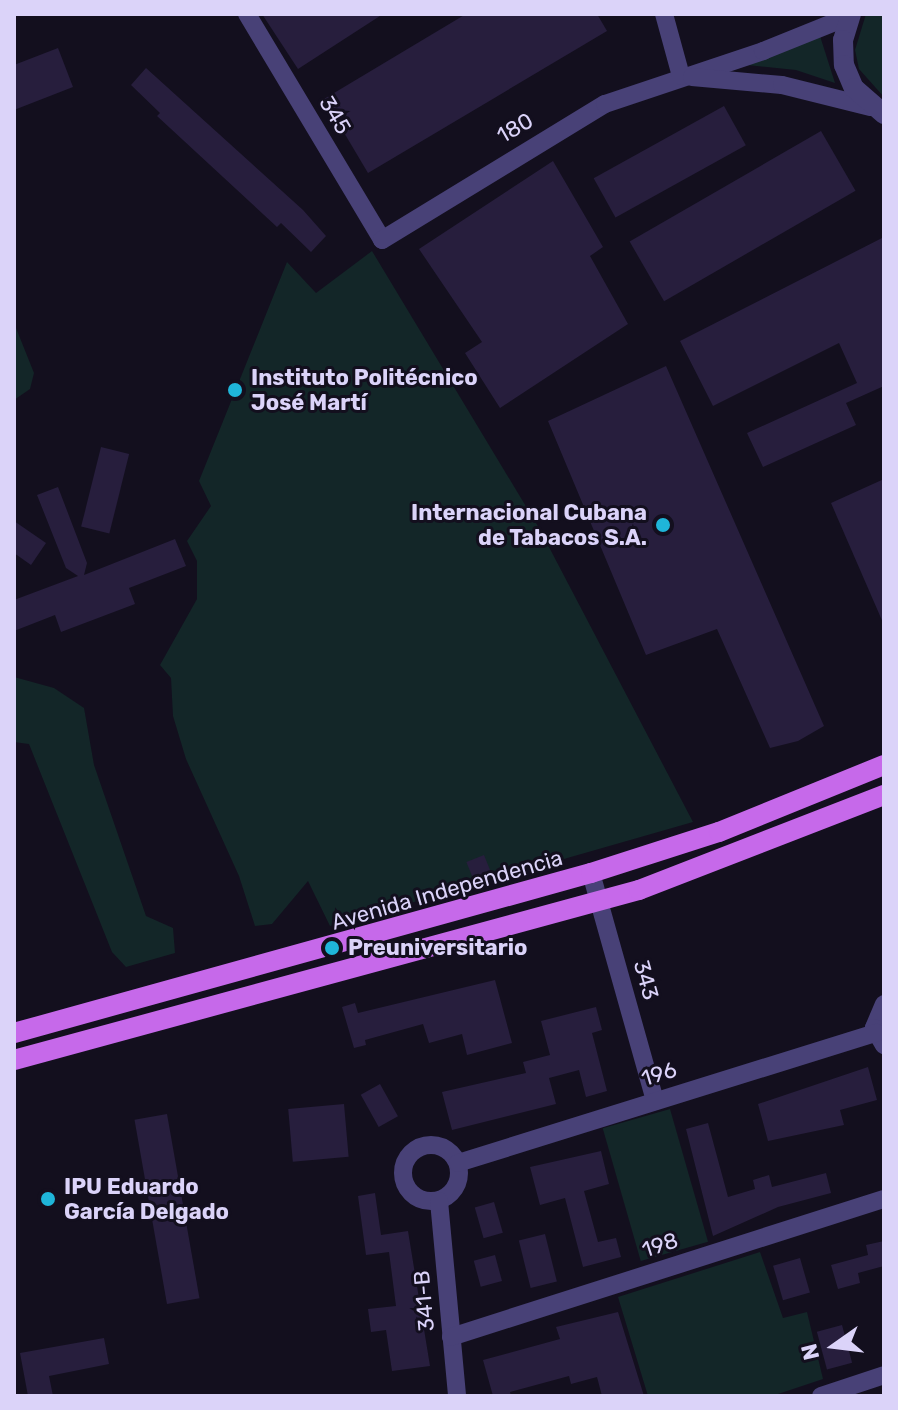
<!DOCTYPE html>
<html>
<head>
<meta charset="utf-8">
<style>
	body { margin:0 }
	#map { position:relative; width:898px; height:1410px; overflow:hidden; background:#130f1e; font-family:Rubik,sans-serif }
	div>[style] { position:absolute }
	.green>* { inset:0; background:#132628; transform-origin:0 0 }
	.building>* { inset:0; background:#271e3d; transform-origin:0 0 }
	.minor>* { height:18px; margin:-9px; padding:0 9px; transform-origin:9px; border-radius:9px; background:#484177 }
	.minor>.ring { margin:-9px; padding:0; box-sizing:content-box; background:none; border:18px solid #484177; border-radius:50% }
	.tertiary>* { height:20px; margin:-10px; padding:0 10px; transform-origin:10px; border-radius:10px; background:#484177 }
	.primary>* { height:20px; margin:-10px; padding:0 10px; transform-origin:10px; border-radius:10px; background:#c669ea }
	.dots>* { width:22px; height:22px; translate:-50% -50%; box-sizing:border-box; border:4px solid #130f1e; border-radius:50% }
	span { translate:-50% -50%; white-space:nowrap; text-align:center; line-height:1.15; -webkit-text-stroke:6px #130f1e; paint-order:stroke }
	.street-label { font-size:22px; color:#dbd3f9 }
	.poi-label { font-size:22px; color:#dbd3f9; font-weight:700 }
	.left { translate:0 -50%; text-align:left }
	.right { translate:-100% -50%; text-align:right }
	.frame { position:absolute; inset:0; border:16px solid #dbd3f9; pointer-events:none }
	.north { position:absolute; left:794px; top:1306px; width:80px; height:80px; -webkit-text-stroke:6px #130f1e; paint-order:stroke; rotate:256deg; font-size:22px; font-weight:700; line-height:32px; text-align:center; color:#dbd3f9 }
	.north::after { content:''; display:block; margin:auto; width:28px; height:36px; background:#dbd3f9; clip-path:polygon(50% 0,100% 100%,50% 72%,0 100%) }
</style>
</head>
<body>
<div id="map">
	<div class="green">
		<div style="clip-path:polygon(866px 14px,884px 14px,884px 97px,859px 69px,855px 50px)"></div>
		<div style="clip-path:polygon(820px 36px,835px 83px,796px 70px,747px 65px)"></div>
		<div style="clip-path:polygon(372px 251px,539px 528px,693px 822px,330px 926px,308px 881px,272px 924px,255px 926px,239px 876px,186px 759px,173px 716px,171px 678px,160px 665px,197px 599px,197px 561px,187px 541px,211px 506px,199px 481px,287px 262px,316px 293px)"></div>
		<div style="clip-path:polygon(14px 323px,34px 373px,30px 389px,14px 400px)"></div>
		<div style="clip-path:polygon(14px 677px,54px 688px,84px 708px,94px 765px,146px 916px,173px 928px,175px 953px,126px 967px,112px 952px,29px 744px,14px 742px)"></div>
		<div style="left:670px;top:1109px;width:138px;height:70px;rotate:74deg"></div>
		<div style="clip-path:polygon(760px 1252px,783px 1318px,807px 1312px,823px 1379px,772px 1396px,648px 1396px,618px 1297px)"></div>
	</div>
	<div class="building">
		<div style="clip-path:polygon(262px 14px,383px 14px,298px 69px)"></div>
		<div style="clip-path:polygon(466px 14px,597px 14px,607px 31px,368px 173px,324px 99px)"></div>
		<div style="clip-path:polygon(58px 48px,73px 87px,14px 110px,14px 65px)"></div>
		<div style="clip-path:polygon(146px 68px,303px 210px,326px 236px,311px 252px,281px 223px,277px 227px,157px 116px,160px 113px,131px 85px)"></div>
		<div style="left:724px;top:106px;width:45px;height:149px;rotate:61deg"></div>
		<div style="left:821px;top:131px;width:69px;height:221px;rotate:60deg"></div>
		<div style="clip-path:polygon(553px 161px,603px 247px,590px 256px,628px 324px,500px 408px,465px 353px,482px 342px,419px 249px)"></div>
		<div style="clip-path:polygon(884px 237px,884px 386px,846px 403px,856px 425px,763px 467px,747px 433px,857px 383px,839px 343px,713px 406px,680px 341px)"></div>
		<div style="clip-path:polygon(666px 366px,824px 726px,798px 741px,770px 748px,717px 629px,646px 655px,548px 421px)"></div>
		<div style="left:101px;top:447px;width:29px;height:82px;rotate:14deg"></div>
		<div style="clip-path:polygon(884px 479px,884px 625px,831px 503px)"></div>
		<div style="clip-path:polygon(58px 487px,87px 563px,84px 575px,175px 539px,186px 566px,129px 588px,135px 604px,61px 632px,55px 615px,14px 631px,14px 600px,78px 576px,66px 568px,37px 495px)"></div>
		<div style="clip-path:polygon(14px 521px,46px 543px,31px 565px,14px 553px)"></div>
		<div style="left:484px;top:855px;width:18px;height:19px;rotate:68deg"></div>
		<div style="clip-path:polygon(495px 980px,512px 1043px,467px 1055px,462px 1034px,429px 1043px,423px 1024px,365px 1040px,366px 1045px,354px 1048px,342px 1007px,355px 1003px,358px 1013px)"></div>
		<div style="clip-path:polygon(596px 1007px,602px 1030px,592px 1033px,607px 1091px,586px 1097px,579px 1070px,549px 1078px,556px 1104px,452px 1130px,442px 1092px,526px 1073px,523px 1062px,550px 1055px,541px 1021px)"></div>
		<div style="clip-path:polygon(868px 1067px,877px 1100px,840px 1110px,844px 1125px,768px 1141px,758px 1104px)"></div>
		<div style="left:380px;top:1084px;width:37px;height:22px;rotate:61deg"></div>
		<div style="left:344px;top:1104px;width:53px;height:56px;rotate:85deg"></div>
		<div style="left:167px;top:1114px;width:187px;height:33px;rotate:80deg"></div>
		<div style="clip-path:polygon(708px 1123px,728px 1197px,755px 1189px,753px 1180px,769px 1175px,772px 1187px,826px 1173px,831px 1193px,778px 1207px,713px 1236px,686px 1129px)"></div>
		<div style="clip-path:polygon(601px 1151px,609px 1184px,584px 1191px,598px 1242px,616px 1238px,621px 1257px,583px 1267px,565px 1198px,540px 1205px,530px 1167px)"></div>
		<div style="clip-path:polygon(375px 1193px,381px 1235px,408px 1231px,430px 1366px,392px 1371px,386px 1330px,371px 1332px,368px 1309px,396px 1306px,389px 1252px,366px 1255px,358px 1196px)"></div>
		<div style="left:494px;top:1202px;width:32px;height:20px;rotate:74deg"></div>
		<div style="left:545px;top:1234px;width:49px;height:27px;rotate:76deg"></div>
		<div style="clip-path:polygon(884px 1241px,884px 1266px,858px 1273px,860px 1283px,838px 1289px,831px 1265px,868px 1255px,866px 1245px)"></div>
		<div style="left:495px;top:1255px;width:27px;height:22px;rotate:75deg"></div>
		<div style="left:800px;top:1258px;width:36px;height:28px;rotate:74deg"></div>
		<div style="clip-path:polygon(618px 1312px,644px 1396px,602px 1396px,597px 1377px,571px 1384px,569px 1376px,510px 1392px,511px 1396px,493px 1396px,483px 1360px,560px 1339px,556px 1327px)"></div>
		<div style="left:842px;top:1325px;width:39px;height:26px;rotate:75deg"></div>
		<div style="clip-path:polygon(104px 1338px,109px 1364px,49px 1376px,53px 1396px,28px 1396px,20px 1353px)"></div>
	</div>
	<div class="minor">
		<div style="left:247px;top:14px;width:263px;rotate:59.1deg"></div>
		<div style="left:382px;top:240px;width:261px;rotate:-31.4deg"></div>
		<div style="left:605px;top:104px;width:167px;rotate:-18.5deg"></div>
		<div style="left:763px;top:51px;width:94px;rotate:-21.9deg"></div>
		<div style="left:664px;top:14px;width:64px;rotate:74.7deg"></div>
		<div style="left:692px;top:77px;width:90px;rotate:5.1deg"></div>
		<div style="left:782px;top:85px;width:91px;rotate:14deg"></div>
		<div style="left:591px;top:873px;width:237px;rotate:74.3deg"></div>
		<div style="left:884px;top:1004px;width:26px;rotate:113deg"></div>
		<div style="left:874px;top:1028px;width:20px;rotate:60deg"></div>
		<div class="ring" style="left:403px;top:1145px;width:38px;height:38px"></div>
		<div style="left:458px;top:1163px;width:438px;rotate:-17.3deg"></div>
		<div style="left:439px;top:1201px;width:196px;rotate:84.7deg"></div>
		<div style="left:451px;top:1337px;width:454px;rotate:-17.7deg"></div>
		<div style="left:821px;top:1396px;width:66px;rotate:-18.4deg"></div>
	</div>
	<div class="tertiary">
		<div style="left:851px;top:14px;width:27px;rotate:107deg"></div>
		<div style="left:843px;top:40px;width:25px;rotate:88deg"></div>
		<div style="left:844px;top:65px;width:25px;rotate:67deg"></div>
		<div style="left:854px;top:88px;width:40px;rotate:41deg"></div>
	</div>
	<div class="primary">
		<div style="left:14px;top:1033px;width:599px;rotate:-15.5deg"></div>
		<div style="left:591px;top:873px;width:134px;rotate:-17.8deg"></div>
		<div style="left:719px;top:832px;width:178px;rotate:-22.1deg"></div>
		<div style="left:14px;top:1060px;width:648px;rotate:-15.22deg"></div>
		<div style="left:639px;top:890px;width:263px;rotate:-21.2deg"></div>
	</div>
	<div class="dots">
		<div style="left:235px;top:390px;background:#1fb5d9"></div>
		<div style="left:663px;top:525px;background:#1fb5d9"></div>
		<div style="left:332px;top:948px;background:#1fb5d9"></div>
		<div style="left:48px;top:1199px;background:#1fb5d9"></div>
	</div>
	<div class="street-label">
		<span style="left:335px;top:115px;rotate:59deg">345</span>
		<span style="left:515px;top:128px;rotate:-30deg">180</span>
		<span style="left:447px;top:890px;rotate:-16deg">Avenida Independencia</span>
		<span style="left:646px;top:980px;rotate:74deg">343</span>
		<span style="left:659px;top:1074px;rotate:-17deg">196</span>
		<span style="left:660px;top:1245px;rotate:-18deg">198</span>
		<span style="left:424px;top:1301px;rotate:-95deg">341-B</span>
	</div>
	<div class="poi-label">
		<span class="left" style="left:251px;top:390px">Instituto Politécnico<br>José Martí</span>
		<span class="right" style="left:647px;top:525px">Internacional Cubana<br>de Tabacos S.A.</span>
		<span class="left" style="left:348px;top:948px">Preuniversitario</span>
		<span class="left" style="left:64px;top:1199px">IPU Eduardo<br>García Delgado</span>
	</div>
	<div class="frame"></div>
	<div class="north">N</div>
</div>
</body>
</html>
